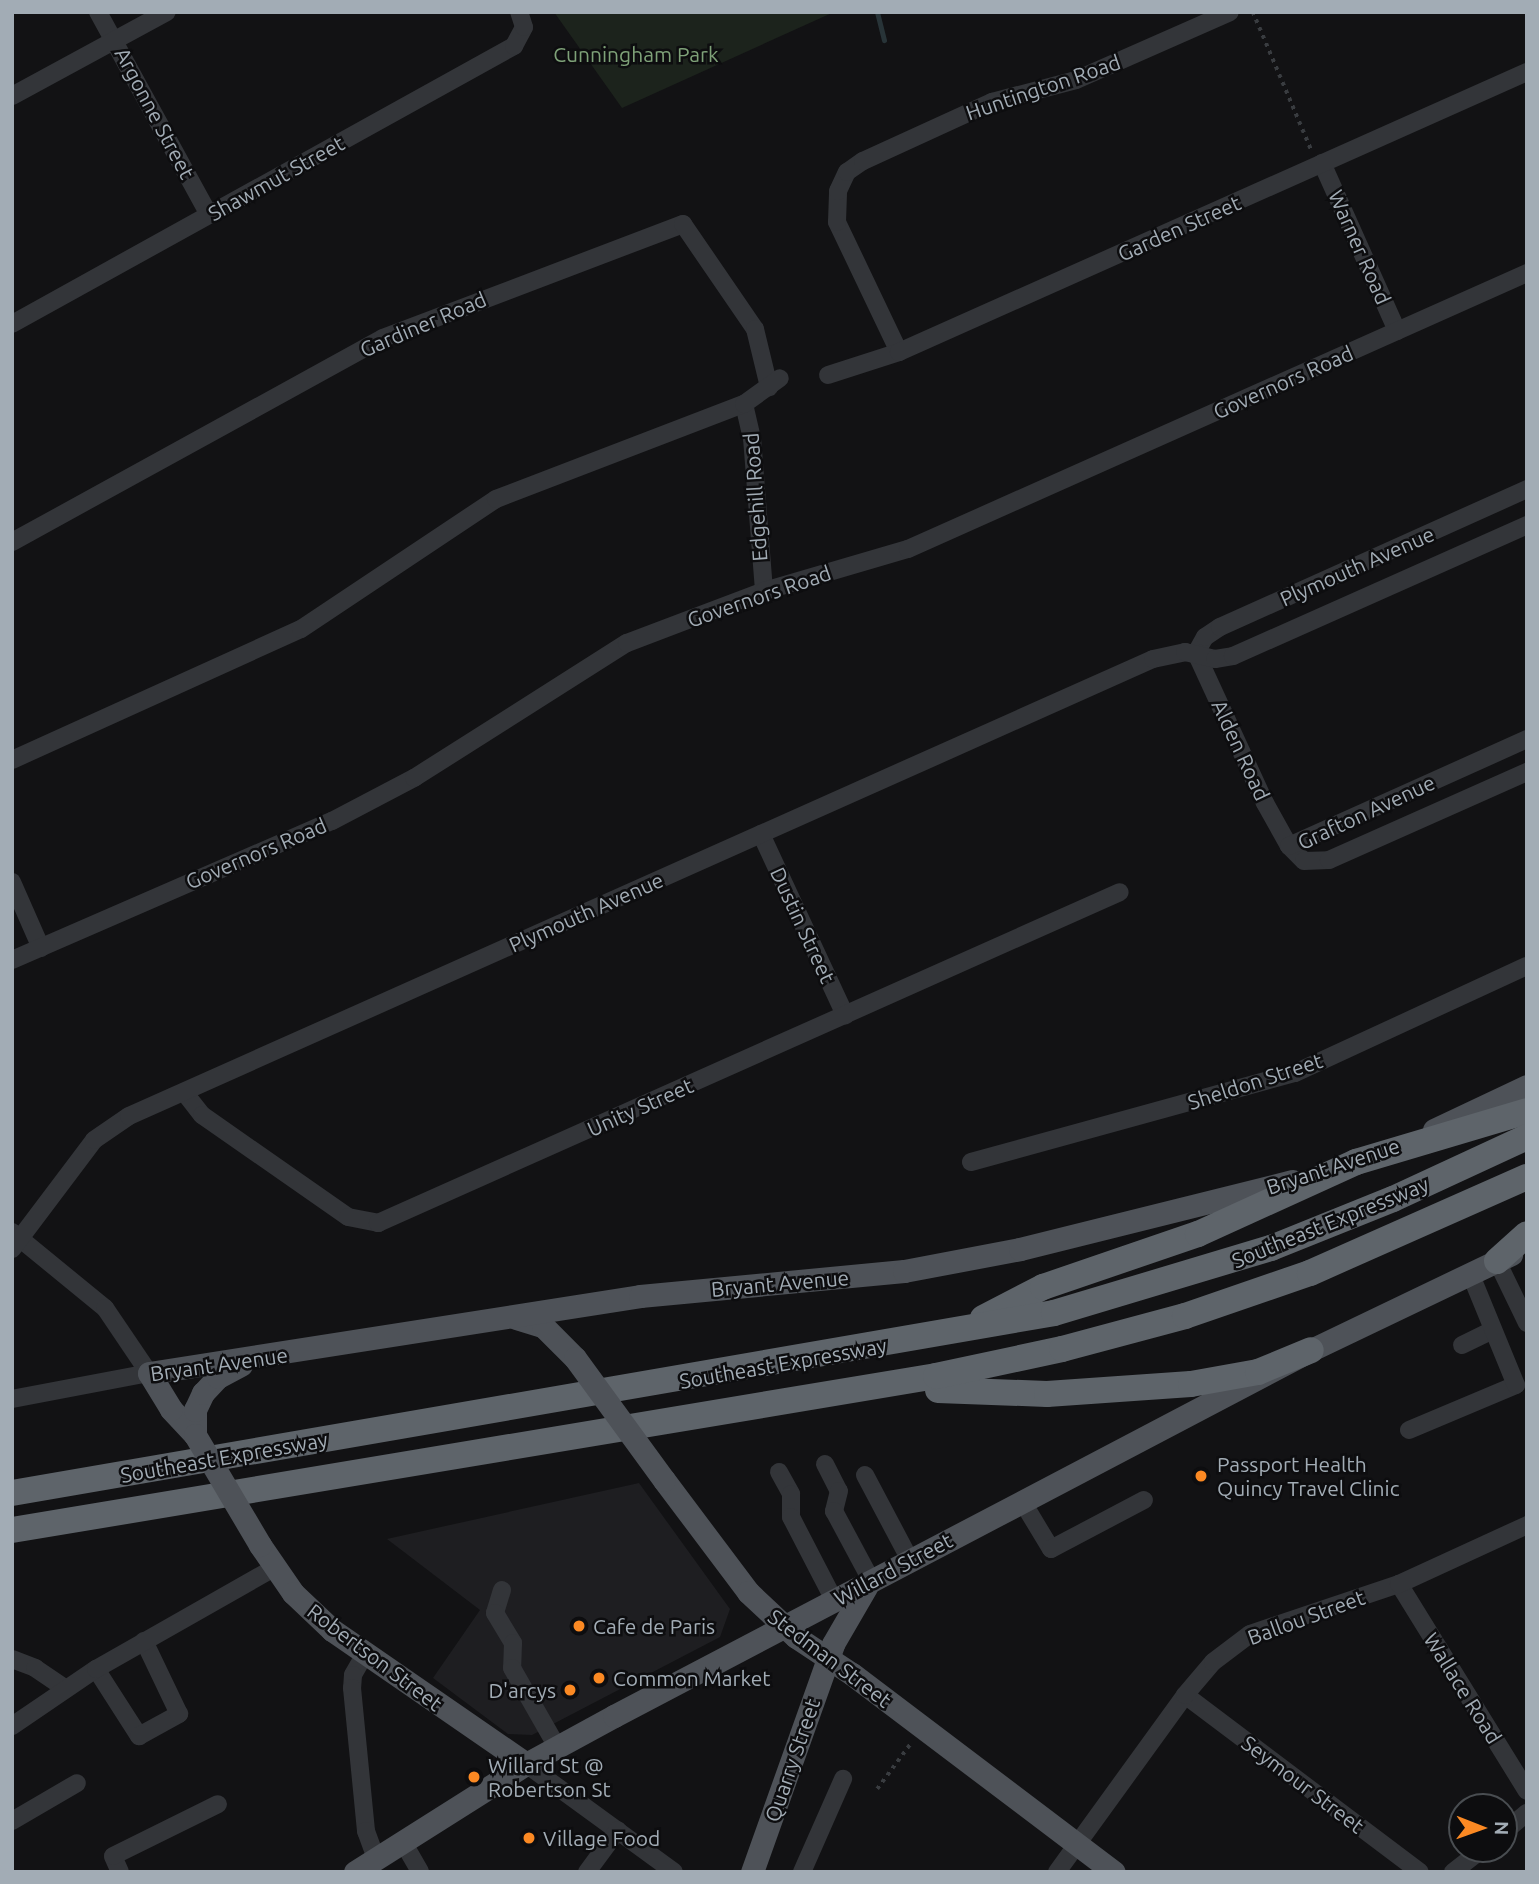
<!DOCTYPE html>
<html>
<head>
<meta charset="utf-8">
<style>
	body { margin:0 }
	#map { position:relative; width:1539px; height:1884px; overflow:hidden; background:#121214; font-family:Ubuntu,sans-serif }
	div>[style] { position:absolute }
	.built>* { inset:0; background:#1e1e21 }
	.green>* { inset:0; background:#1c231c }
	.stream>* { height:5px; margin:-2.5px; padding:0 2.5px; transform-origin:2.5px; border-radius:2.5px; background:#283438 }
	.path>* { height:3.5px; margin-top:-1.75px; transform-origin:0; background:repeating-linear-gradient(90deg,#393c40 0 3.5px,transparent 0 8.5px) }
	.minor>* { height:18px; margin:-9px; padding:0 9px; transform-origin:9px; border-radius:9px; background:#333539 }
	.major>* { height:23px; margin:-11.5px; padding:0 11.5px; transform-origin:11.5px; border-radius:11.5px; background:#4e5258 }
	.highway>* { height:26px; margin:-13px; padding:0 13px; transform-origin:13px; border-radius:13px; background:#5e646a }
	.major-bridge>* { height:23px; margin:-11.5px; padding:0 11.5px; transform-origin:11.5px; border-radius:11.5px; background:#4e5258 }
	.dots>* { width:19px; height:19px; translate:-50% -50%; box-sizing:border-box; border:4px solid #0d0d0f; border-radius:50% }
	span { translate:-50% -50%; white-space:nowrap; text-align:center; line-height:1.15; -webkit-text-stroke:5px #0d0d0f; paint-order:stroke }
	.park-label { font-size:21px; color:#7ea178 }
	.street-label { font-size:21px; color:#a2acb5 }
	.poi-label { font-size:21px; color:#a2acb5 }
	.left { translate:0 -50%; text-align:left }
	.right { translate:-100% -50%; text-align:right }
	.frame { position:absolute; inset:0; border:14px solid #a2acb5; pointer-events:none }
	.north { position:absolute; left:1448px; top:1793px; width:70px; height:70px; box-sizing:border-box; background:#0d0d0f; border:2px solid #494d51; border-radius:50%; rotate:91deg; font-size:19px; font-weight:700; line-height:28px; text-align:center; color:#a2acb5 }
	.north::after { content:''; display:block; margin:auto; width:24px; height:32px; background:#fb8923; clip-path:polygon(50% 0,100% 100%,50% 72%,0 100%) }
</style>
</head>
<body>
<div id="map">
	<div class="built">
		<div style="clip-path:polygon(639px 1483px,730px 1609px,720px 1637px,532px 1735px,508px 1734px,433px 1678px,480px 1610px,387px 1539px)"></div>
	</div>
	<div class="green">
		<div style="clip-path:polygon(554px 12px,834px 12px,622px 108px)"></div>
	</div>
	<div class="stream">
		<div style="left:877px;top:12px;width:29px;rotate:76deg"></div>
	</div>
	<div class="path">
		<div style="left:1253px;top:12px;width:149px;rotate:67.1deg"></div>
		<div style="left:877px;top:1789px;width:57px;rotate:-53.5deg"></div>
	</div>
	<div class="minor">
		<div style="left:98px;top:12px;width:231px;rotate:61.3deg"></div>
		<div style="left:12px;top:96px;width:176px;rotate:-28.5deg"></div>
		<div style="left:1322px;top:163px;width:184px;rotate:65.9deg"></div>
		<div style="left:12px;top:324px;width:574px;rotate:-28.98deg"></div>
		<div style="left:514px;top:46px;width:21px;rotate:-62deg"></div>
		<div style="left:524px;top:27px;width:16px;rotate:-108deg"></div>
		<div style="left:899px;top:352px;width:144px;rotate:-115.5deg"></div>
		<div style="left:837px;top:222px;width:31px;rotate:-88deg"></div>
		<div style="left:838px;top:191px;width:21px;rotate:-65deg"></div>
		<div style="left:847px;top:172px;width:19px;rotate:-35deg"></div>
		<div style="left:863px;top:161px;width:142px;rotate:-24.6deg"></div>
		<div style="left:992px;top:102px;width:87px;rotate:-14.7deg"></div>
		<div style="left:1076px;top:80px;width:168px;rotate:-23.8deg"></div>
		<div style="left:828px;top:375px;width:75px;rotate:-17.9deg"></div>
		<div style="left:899px;top:352px;width:688px;rotate:-24.03deg"></div>
		<div style="left:744px;top:404px;width:35px;rotate:77deg"></div>
		<div style="left:752px;top:438px;width:153px;rotate:85.5deg"></div>
		<div style="left:12px;top:542px;width:423px;rotate:-28.8deg"></div>
		<div style="left:383px;top:338px;width:321px;rotate:-20.8deg"></div>
		<div style="left:683px;top:224px;width:127px;rotate:55.6deg"></div>
		<div style="left:755px;top:329px;width:60px;rotate:76.4deg"></div>
		<div style="left:1196px;top:653px;width:165px;rotate:65.3deg"></div>
		<div style="left:1265px;top:803px;width:49px;rotate:60.8deg"></div>
		<div style="left:1289px;top:846px;width:21px;rotate:45deg"></div>
		<div style="left:1304px;top:861px;width:25px;rotate:-2deg"></div>
		<div style="left:1329px;top:860px;width:217px;rotate:-24deg"></div>
		<div style="left:1196px;top:653px;width:18px;rotate:-61deg"></div>
		<div style="left:1205px;top:637px;width:18px;rotate:-34deg"></div>
		<div style="left:1220px;top:627px;width:337px;rotate:-24.2deg"></div>
		<div style="left:12px;top:760px;width:317px;rotate:-24.4deg"></div>
		<div style="left:301px;top:629px;width:234px;rotate:-33.7deg"></div>
		<div style="left:496px;top:499px;width:266px;rotate:-21deg"></div>
		<div style="left:744px;top:404px;width:44px;rotate:-35.8deg"></div>
		<div style="left:761px;top:834px;width:200px;rotate:65.1deg"></div>
		<div style="left:1289px;top:846px;width:261px;rotate:-24.2deg"></div>
		<div style="left:12px;top:882px;width:72px;rotate:66.3deg"></div>
		<div style="left:12px;top:960px;width:349px;rotate:-23.5deg"></div>
		<div style="left:332px;top:821px;width:93px;rotate:-27.7deg"></div>
		<div style="left:414px;top:778px;width:252px;rotate:-32.4deg"></div>
		<div style="left:627px;top:643px;width:147px;rotate:-20.8deg"></div>
		<div style="left:764px;top:591px;width:150px;rotate:-16.3deg"></div>
		<div style="left:908px;top:549px;width:678px;rotate:-24.03deg"></div>
		<div style="left:184px;top:1092px;width:29px;rotate:52deg"></div>
		<div style="left:202px;top:1115px;width:178px;rotate:34.9deg"></div>
		<div style="left:348px;top:1217px;width:31px;rotate:11deg"></div>
		<div style="left:378px;top:1223px;width:812px;rotate:-24.04deg"></div>
		<div style="left:971px;top:1162px;width:336px;rotate:-15.4deg"></div>
		<div style="left:1295px;top:1073px;width:255px;rotate:-24.8deg"></div>
		<div style="left:12px;top:1232px;width:120px;rotate:39.3deg"></div>
		<div style="left:105px;top:1308px;width:78px;rotate:55.9deg"></div>
		<div style="left:149px;top:1373px;width:139px;rotate:169.3deg"></div>
		<div style="left:12px;top:1249px;width:136px;rotate:-53deg"></div>
		<div style="left:94px;top:1140px;width:42px;rotate:-34.4deg"></div>
		<div style="left:129px;top:1116px;width:1121px;rotate:-24.05deg"></div>
		<div style="left:1153px;top:659px;width:33px;rotate:-12deg"></div>
		<div style="left:1185px;top:652px;width:31px;rotate:13deg"></div>
		<div style="left:1215px;top:659px;width:18px;rotate:-9deg"></div>
		<div style="left:1233px;top:656px;width:322px;rotate:-24deg"></div>
		<div style="left:1497px;top:1261px;width:69px;rotate:64.2deg"></div>
		<div style="left:1462px;top:1345px;width:34px;rotate:-26deg"></div>
		<div style="left:1409px;top:1430px;width:116px;rotate:-22.8deg"></div>
		<div style="left:1516px;top:1385px;width:121px;rotate:-112.3deg"></div>
		<div style="left:825px;top:1464px;width:30px;rotate:63deg"></div>
		<div style="left:839px;top:1491px;width:21px;rotate:104deg"></div>
		<div style="left:834px;top:1511px;width:78px;rotate:61.8deg"></div>
		<div style="left:779px;top:1472px;width:25px;rotate:61deg"></div>
		<div style="left:791px;top:1494px;width:23px;rotate:90deg"></div>
		<div style="left:791px;top:1517px;width:93px;rotate:62.6deg"></div>
		<div style="left:865px;top:1475px;width:96px;rotate:62.1deg"></div>
		<div style="left:1022px;top:1501px;width:56px;rotate:58.9deg"></div>
		<div style="left:1051px;top:1549px;width:105px;rotate:-27.8deg"></div>
		<div style="left:1399px;top:1584px;width:243px;rotate:58.3deg"></div>
		<div style="left:502px;top:1590px;width:24px;rotate:107deg"></div>
		<div style="left:495px;top:1613px;width:35px;rotate:59deg"></div>
		<div style="left:513px;top:1643px;width:25px;rotate:92deg"></div>
		<div style="left:512px;top:1668px;width:91px;rotate:60.3deg"></div>
		<div style="left:365px;top:1654px;width:24px;rotate:120deg"></div>
		<div style="left:353px;top:1675px;width:13px;rotate:94deg"></div>
		<div style="left:352px;top:1688px;width:144px;rotate:84.4deg"></div>
		<div style="left:366px;top:1831px;width:30px;rotate:70deg"></div>
		<div style="left:12px;top:1659px;width:25px;rotate:21deg"></div>
		<div style="left:35px;top:1668px;width:37px;rotate:34deg"></div>
		<div style="left:96px;top:1669px;width:80px;rotate:57.3deg"></div>
		<div style="left:139px;top:1736px;width:46px;rotate:-28.8deg"></div>
		<div style="left:179px;top:1714px;width:81px;rotate:-115.6deg"></div>
		<div style="left:1185px;top:1695px;width:294px;rotate:37deg"></div>
		<div style="left:12px;top:1726px;width:102px;rotate:-34.2deg"></div>
		<div style="left:96px;top:1669px;width:205px;rotate:-29.6deg"></div>
		<div style="left:526px;top:1764px;width:183px;rotate:36.1deg"></div>
		<div style="left:12px;top:1821px;width:75px;rotate:-30.3deg"></div>
		<div style="left:1504px;top:1832px;width:30px;rotate:-40deg"></div>
		<div style="left:403px;top:1842px;width:34px;rotate:60deg"></div>
		<div style="left:120px;top:1872px;width:17px;rotate:-114deg"></div>
		<div style="left:113px;top:1856px;width:117px;rotate:-26.3deg"></div>
		<div style="left:587px;top:1872px;width:52px;rotate:-53.6deg"></div>
		<div style="left:802px;top:1872px;width:102px;rotate:-66.2deg"></div>
		<div style="left:1057px;top:1872px;width:218px;rotate:-54.1deg"></div>
		<div style="left:1185px;top:1695px;width:43px;rotate:-49.7deg"></div>
		<div style="left:1213px;top:1662px;width:46px;rotate:-37.1deg"></div>
		<div style="left:1250px;top:1634px;width:157px;rotate:-18.6deg"></div>
		<div style="left:1399px;top:1584px;width:141px;rotate:-24.7deg"></div>
		<div style="left:1453px;top:1872px;width:37px;rotate:-38deg"></div>
	</div>
	<div class="major">
		<div style="left:1434px;top:1130px;width:103px;rotate:-25.3deg"></div>
		<div style="left:516px;top:1318px;width:28px;rotate:17deg"></div>
		<div style="left:543px;top:1326px;width:45px;rotate:45deg"></div>
		<div style="left:195px;top:1435px;width:35px;rotate:-133deg"></div>
		<div style="left:171px;top:1409px;width:42px;rotate:-121.4deg"></div>
		<div style="left:149px;top:1373px;width:497px;rotate:-8.9deg"></div>
		<div style="left:640px;top:1296px;width:265px;rotate:-5.4deg"></div>
		<div style="left:904px;top:1271px;width:118px;rotate:-10.7deg"></div>
		<div style="left:1020px;top:1249px;width:281px;rotate:-14deg"></div>
		<div style="left:195px;top:1435px;width:25px;rotate:-90deg"></div>
		<div style="left:195px;top:1410px;width:19px;rotate:-65deg"></div>
		<div style="left:203px;top:1393px;width:22px;rotate:-47deg"></div>
		<div style="left:218px;top:1377px;width:26px;rotate:-28deg"></div>
		<div style="left:664px;top:1480px;width:140px;rotate:53.1deg"></div>
		<div style="left:748px;top:1592px;width:66px;rotate:43.2deg"></div>
		<div style="left:796px;top:1637px;width:67px;rotate:33.5deg"></div>
		<div style="left:852px;top:1674px;width:328px;rotate:37.1deg"></div>
		<div style="left:260px;top:1545px;width:58px;rotate:55.5deg"></div>
		<div style="left:293px;top:1593px;width:54px;rotate:43.5deg"></div>
		<div style="left:332px;top:1630px;width:236px;rotate:34.6deg"></div>
		<div style="left:355px;top:1872px;width:202px;rotate:-32.3deg"></div>
		<div style="left:526px;top:1764px;width:100px;rotate:-28.6deg"></div>
		<div style="left:614px;top:1716px;width:787px;rotate:-27.7deg"></div>
		<div style="left:1311px;top:1350px;width:222px;rotate:-25.6deg"></div>
		<div style="left:752px;top:1872px;width:242px;rotate:-70.4deg"></div>
		<div style="left:833px;top:1644px;width:66px;rotate:-59.9deg"></div>
	</div>
	<div class="highway">
		<div style="left:1497px;top:1261px;width:40px;rotate:-42deg"></div>
		<div style="left:983px;top:1318px;width:68px;rotate:-27.3deg"></div>
		<div style="left:1043px;top:1287px;width:164px;rotate:-18.9deg"></div>
		<div style="left:1198px;top:1234px;width:174px;rotate:-24.5deg"></div>
		<div style="left:1356px;top:1162px;width:178px;rotate:-16.6deg"></div>
		<div style="left:938px;top:1390px;width:109px;rotate:2.1deg"></div>
		<div style="left:1047px;top:1394px;width:144px;rotate:-4deg"></div>
		<div style="left:1191px;top:1384px;width:68px;rotate:-10.2deg"></div>
		<div style="left:1258px;top:1372px;width:57px;rotate:-22.5deg"></div>
		<div style="left:12px;top:1493px;width:1057px;rotate:-9.8deg"></div>
		<div style="left:1054px;top:1313px;width:227px;rotate:-16.7deg"></div>
		<div style="left:1271px;top:1248px;width:131px;rotate:-21.9deg"></div>
		<div style="left:1393px;top:1199px;width:148px;rotate:-24.8deg"></div>
		<div style="left:12px;top:1530px;width:937px;rotate:-9.46deg"></div>
		<div style="left:936px;top:1376px;width:129px;rotate:-12.1deg"></div>
		<div style="left:1062px;top:1349px;width:127px;rotate:-15deg"></div>
		<div style="left:1185px;top:1316px;width:132px;rotate:-19deg"></div>
		<div style="left:1310px;top:1273px;width:237px;rotate:-23.9deg"></div>
	</div>
	<div class="major-bridge">
		<div style="left:575px;top:1358px;width:151px;rotate:53.9deg"></div>
		<div style="left:195px;top:1435px;width:128px;rotate:59.4deg"></div>
	</div>
	<div class="dots">
		<div style="left:1201px;top:1476px;background:#fb8923"></div>
		<div style="left:579px;top:1626px;background:#fb8923"></div>
		<div style="left:599px;top:1678px;background:#fb8923"></div>
		<div style="left:570px;top:1690px;background:#fb8923"></div>
		<div style="left:474px;top:1777px;background:#fb8923"></div>
		<div style="left:529px;top:1838px;background:#fb8923"></div>
	</div>
	<div class="park-label">
		<span style="left:636px;top:54px">Cunningham Park</span>
	</div>
	<div class="street-label">
		<span style="left:1043px;top:87px;rotate:-19deg">Huntington Road</span>
		<span style="left:155px;top:113px;rotate:62deg">Argonne Street</span>
		<span style="left:276px;top:178px;rotate:-29deg">Shawmut Street</span>
		<span style="left:1179px;top:228px;rotate:-24deg">Garden Street</span>
		<span style="left:1360px;top:247px;rotate:66deg">Warner Road</span>
		<span style="left:423px;top:324px;rotate:-23deg">Gardiner Road</span>
		<span style="left:1283px;top:382px;rotate:-24deg">Governors Road</span>
		<span style="left:755px;top:497px;rotate:-94deg">Edgehill Road</span>
		<span style="left:1357px;top:566px;rotate:-24deg">Plymouth Avenue</span>
		<span style="left:759px;top:596px;rotate:-19deg">Governors Road</span>
		<span style="left:1241px;top:750px;rotate:65deg">Alden Road</span>
		<span style="left:1366px;top:812px;rotate:-25deg">Grafton Avenue</span>
		<span style="left:256px;top:853px;rotate:-23deg">Governors Road</span>
		<span style="left:586px;top:912px;rotate:-24deg">Plymouth Avenue</span>
		<span style="left:803px;top:925px;rotate:65deg">Dustin Street</span>
		<span style="left:1255px;top:1081px;rotate:-18deg">Sheldon Street</span>
		<span style="left:640px;top:1107px;rotate:-24deg">Unity Street</span>
		<span style="left:1333px;top:1166px;rotate:-18deg">Bryant Avenue</span>
		<span style="left:1330px;top:1222px;rotate:-22deg">Southeast Expressway</span>
		<span style="left:780px;top:1283px;rotate:-5deg">Bryant Avenue</span>
		<span style="left:783px;top:1363px;rotate:-10deg">Southeast Expressway</span>
		<span style="left:219px;top:1364px;rotate:-8deg">Bryant Avenue</span>
		<span style="left:224px;top:1457px;rotate:-10deg">Southeast Expressway</span>
		<span style="left:893px;top:1569px;rotate:-28deg">Willard Street</span>
		<span style="left:1306px;top:1617px;rotate:-20deg">Ballou Street</span>
		<span style="left:375px;top:1657px;rotate:37deg">Robertson Street</span>
		<span style="left:830px;top:1658px;rotate:37deg">Stedman Street</span>
		<span style="left:1463px;top:1688px;rotate:58deg">Wallace Road</span>
		<span style="left:792px;top:1760px;rotate:-71deg">Quarry Street</span>
		<span style="left:1303px;top:1784px;rotate:37deg">Seymour Street</span>
	</div>
	<div class="poi-label">
		<span class="left" style="left:1217px;top:1476px">Passport Health<br>Quincy Travel Clinic</span>
		<span class="left" style="left:593px;top:1626px">Cafe de Paris</span>
		<span class="left" style="left:613px;top:1678px">Common Market</span>
		<span class="right" style="left:556px;top:1690px">D'arcys</span>
		<span class="left" style="left:488px;top:1777px">Willard St @<br>Robertson St</span>
		<span class="left" style="left:543px;top:1838px">Village Food</span>
	</div>
	<div class="frame"></div>
	<div class="north">N</div>
</div>
</body>
</html>
